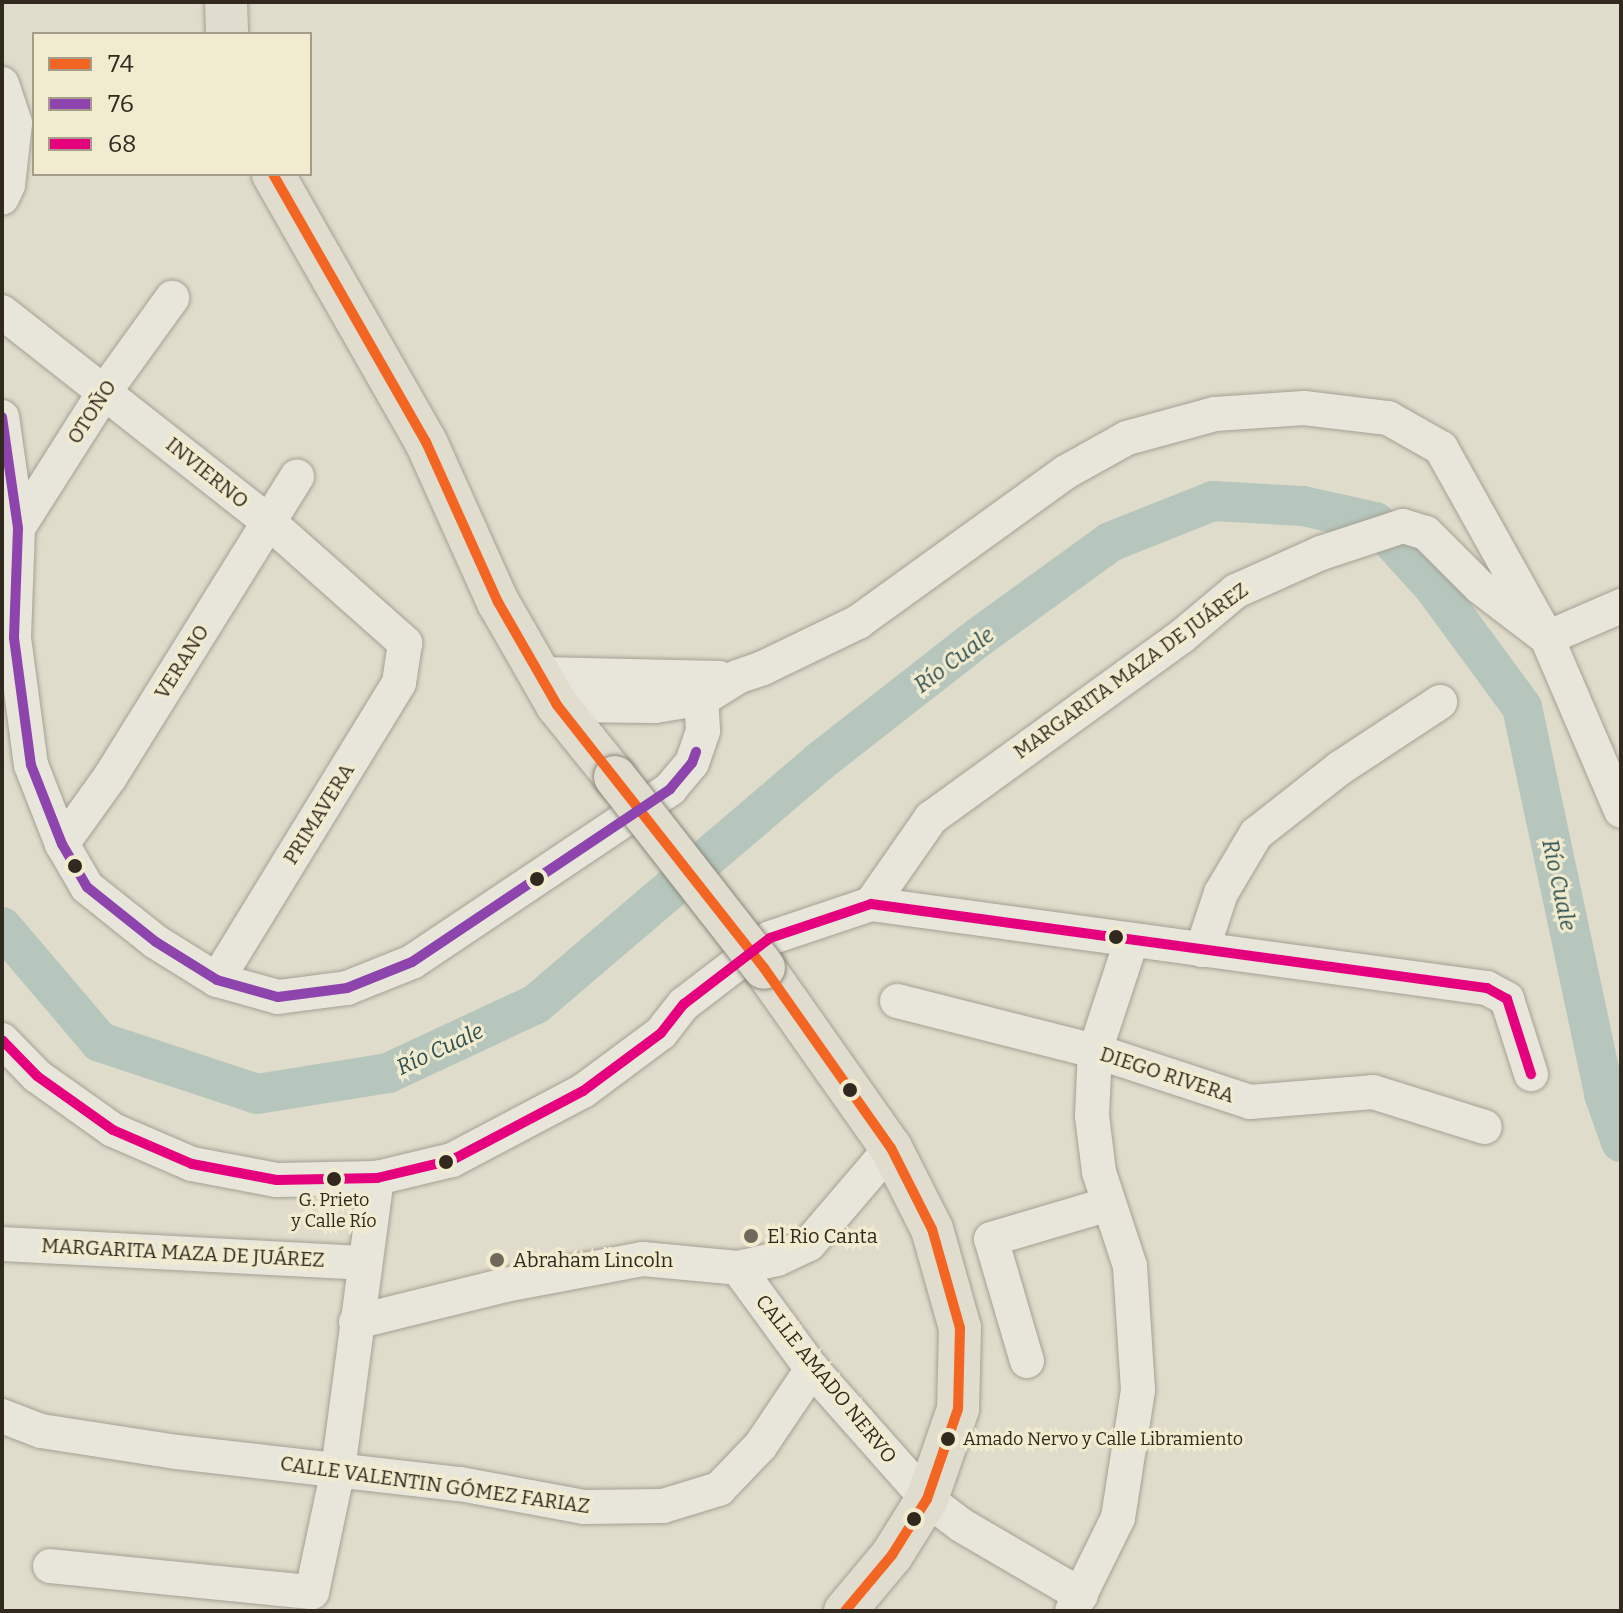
<!DOCTYPE html>
<html>
<head>
<meta charset="utf-8">
<style>
	body { margin:0 }
	#map { position:relative; width:1623px; height:1613px; overflow:hidden; background:#e0dccb; font-family:Bitter,serif }
	div>[style] { position:absolute }
	.river>* { height:40px; margin:-20px; padding:0 20px; transform-origin:20px; border-radius:20px; background:#b6c6bd }
	.roads { filter:drop-shadow(0 0 2px #a5a094) drop-shadow(0 0 2px #a5a094) }
	.minor>* { height:34px; margin:-17px; padding:0 17px; transform-origin:17px; border-radius:17px; background:#e8e6db }
	.major>* { height:42px; margin:-21px; padding:0 21px; transform-origin:21px; border-radius:21px; background:#e0dcce }
	.bridges { filter:drop-shadow(0 0 2px #8a867b) drop-shadow(0 0 2px #8a867b) }
	.major-bridge>* { height:42px; margin:-21px; padding:0 21px; transform-origin:21px; border-radius:21px; background:#e0dcce }
	.bus-1>* { height:10px; margin:-5px; padding:0 5px; transform-origin:5px; border-radius:5px; background:#f26522 }
	.bus-2>* { height:10px; margin:-5px; padding:0 5px; transform-origin:5px; border-radius:5px; background:#8e44ad }
	.bus-3>* { height:10px; margin:-5px; padding:0 5px; transform-origin:5px; border-radius:5px; background:#e5007d }
	.dots>* { width:22px; height:22px; translate:-50% -50%; box-sizing:border-box; border:4px solid #f1ebd0; border-radius:50% }
	span { translate:-50% -50%; white-space:nowrap; text-align:center; line-height:1.15; -webkit-text-stroke:6px #f1ebd0; paint-order:stroke }
	.bus-label { font-size:18px; color:#32291e }
	.left { translate:0 -50%; text-align:left }
	.street-label { font-size:20px; color:#32291e }
	.poi-label { font-size:20px; color:#32291e }
	.water-label { font-size:22px; color:#2e4f50; font-style:italic }
	.frame { position:absolute; inset:0; border:4px solid #32291e; pointer-events:none }
	.legend { position:absolute; left:32px; top:32px; width:280px; height:144px; box-sizing:border-box; background:#f1ebd0; border:2px solid #a59d89; margin:0; padding:10px 14px; list-style:none; font-size:24px; color:#32291e }
	.legend li { display:flex; align-items:center; gap:16px; height:40px }
	.legend b { width:40px; border:2px solid #a59d89 }
</style>
</head>
<body>
<div id="map">
	<div class="river">
		<div style="left:2px;top:927px;width:151px;rotate:49.6deg"></div>
		<div style="left:100px;top:1042px;width:165px;rotate:18.3deg"></div>
		<div style="left:257px;top:1094px;width:133px;rotate:-9.1deg"></div>
		<div style="left:388px;top:1073px;width:163px;rotate:-25deg"></div>
		<div style="left:536px;top:1004px;width:372px;rotate:-40.5deg"></div>
		<div style="left:819px;top:762px;width:203px;rotate:-38deg"></div>
		<div style="left:979px;top:637px;width:162px;rotate:-35.9deg"></div>
		<div style="left:1110px;top:542px;width:111px;rotate:-21.7deg"></div>
		<div style="left:1213px;top:501px;width:90px;rotate:3.2deg"></div>
		<div style="left:1303px;top:506px;width:74px;rotate:12.5deg"></div>
		<div style="left:1375px;top:522px;width:86px;rotate:47.8deg"></div>
		<div style="left:1433px;top:586px;width:150px;rotate:53.7deg"></div>
		<div style="left:1522px;top:707px;width:396px;rotate:78deg"></div>
		<div style="left:1604px;top:1094px;width:51px;rotate:70.5deg"></div>
	</div>
	<div class="roads">
		<div class="minor">
			<div style="left:2px;top:84px;width:41px;rotate:71.6deg"></div>
			<div style="left:15px;top:123px;width:62px;rotate:96.4deg"></div>
			<div style="left:8px;top:185px;width:14px;rotate:115deg"></div>
			<div style="left:2px;top:312px;width:341px;rotate:38.2deg"></div>
			<div style="left:270px;top:523px;width:181px;rotate:41.6deg"></div>
			<div style="left:405px;top:643px;width:40px;rotate:98.5deg"></div>
			<div style="left:399px;top:683px;width:348px;rotate:121.5deg"></div>
			<div style="left:2px;top:417px;width:112px;rotate:81.8deg"></div>
			<div style="left:18px;top:528px;width:110px;rotate:92.1deg"></div>
			<div style="left:14px;top:638px;width:128px;rotate:82.4deg"></div>
			<div style="left:31px;top:765px;width:85px;rotate:68.6deg"></div>
			<div style="left:62px;top:844px;width:50px;rotate:59.8deg"></div>
			<div style="left:87px;top:887px;width:88px;rotate:38.6deg"></div>
			<div style="left:156px;top:942px;width:72px;rotate:31.9deg"></div>
			<div style="left:217px;top:980px;width:63px;rotate:15.6deg"></div>
			<div style="left:278px;top:997px;width:70px;rotate:-7.4deg"></div>
			<div style="left:347px;top:988px;width:70px;rotate:-21.8deg"></div>
			<div style="left:412px;top:962px;width:311px;rotate:-33.8deg"></div>
			<div style="left:670px;top:789px;width:34px;rotate:-50deg"></div>
			<div style="left:692px;top:763px;width:34px;rotate:-71deg"></div>
			<div style="left:703px;top:731px;width:53px;rotate:-93.2deg"></div>
			<div style="left:18px;top:528px;width:162px;rotate:-57.6deg"></div>
			<div style="left:105px;top:391px;width:115px;rotate:-54.2deg"></div>
			<div style="left:539px;top:674px;width:181px;rotate:1.3deg"></div>
			<div style="left:557px;top:705px;width:98px;rotate:0.6deg"></div>
			<div style="left:655px;top:706px;width:50px;rotate:-9.3deg"></div>
			<div style="left:704px;top:698px;width:39px;rotate:-32deg"></div>
			<div style="left:737px;top:677px;width:28px;rotate:-19deg"></div>
			<div style="left:763px;top:668px;width:106px;rotate:-25.8deg"></div>
			<div style="left:858px;top:622px;width:256px;rotate:-35.8deg"></div>
			<div style="left:1066px;top:472px;width:70px;rotate:-29.1deg"></div>
			<div style="left:1127px;top:438px;width:91px;rotate:-15.3deg"></div>
			<div style="left:1215px;top:414px;width:89px;rotate:-3.9deg"></div>
			<div style="left:1304px;top:408px;width:85px;rotate:6.8deg"></div>
			<div style="left:1388px;top:418px;width:61px;rotate:29.5deg"></div>
			<div style="left:1441px;top:448px;width:218px;rotate:60.8deg"></div>
			<div style="left:1547px;top:638px;width:188px;rotate:66.8deg"></div>
			<div style="left:62px;top:844px;width:82px;rotate:-54.4deg"></div>
			<div style="left:110px;top:777px;width:354px;rotate:-58.1deg"></div>
			<div style="left:871px;top:904px;width:105px;rotate:-55.1deg"></div>
			<div style="left:931px;top:818px;width:309px;rotate:-35.9deg"></div>
			<div style="left:1181px;top:637px;width:72px;rotate:-39.9deg"></div>
			<div style="left:1236px;top:591px;width:93px;rotate:-24.1deg"></div>
			<div style="left:1321px;top:553px;width:86px;rotate:-18.2deg"></div>
			<div style="left:1403px;top:526px;width:24px;rotate:17deg"></div>
			<div style="left:1426px;top:533px;width:76px;rotate:45deg"></div>
			<div style="left:1480px;top:587px;width:84px;rotate:37.3deg"></div>
			<div style="left:1547px;top:638px;width:81px;rotate:-23.4deg"></div>
			<div style="left:1202px;top:950px;width:60px;rotate:-71.6deg"></div>
			<div style="left:1221px;top:893px;width:69px;rotate:-59.3deg"></div>
			<div style="left:1256px;top:834px;width:107px;rotate:-38.2deg"></div>
			<div style="left:1340px;top:768px;width:120px;rotate:-33.4deg"></div>
			<div style="left:897px;top:1001px;width:204px;rotate:14.2deg"></div>
			<div style="left:1095px;top:1051px;width:163px;rotate:18.2deg"></div>
			<div style="left:1250px;top:1102px;width:123px;rotate:-4.6deg"></div>
			<div style="left:1373px;top:1092px;width:117px;rotate:17.4deg"></div>
			<div style="left:2px;top:1040px;width:50px;rotate:45.8deg"></div>
			<div style="left:37px;top:1076px;width:93px;rotate:35.4deg"></div>
			<div style="left:113px;top:1130px;width:86px;rotate:23.3deg"></div>
			<div style="left:192px;top:1164px;width:86px;rotate:10.7deg"></div>
			<div style="left:277px;top:1180px;width:100px;rotate:-1.1deg"></div>
			<div style="left:377px;top:1178px;width:77px;rotate:-13.5deg"></div>
			<div style="left:452px;top:1160px;width:148px;rotate:-27.8deg"></div>
			<div style="left:583px;top:1091px;width:97px;rotate:-36.6deg"></div>
			<div style="left:661px;top:1033px;width:37px;rotate:-52deg"></div>
			<div style="left:684px;top:1004px;width:108px;rotate:-37.5deg"></div>
			<div style="left:770px;top:938px;width:107px;rotate:-18.6deg"></div>
			<div style="left:871px;top:904px;width:622px;rotate:7.77deg"></div>
			<div style="left:1487px;top:988px;width:23px;rotate:29deg"></div>
			<div style="left:1507px;top:999px;width:79px;rotate:72.3deg"></div>
			<div style="left:2px;top:1244px;width:363px;rotate:3deg"></div>
			<div style="left:738px;top:1268px;width:125px;rotate:53.8deg"></div>
			<div style="left:812px;top:1369px;width:174px;rotate:48.5deg"></div>
			<div style="left:927px;top:1499px;width:43px;rotate:37.4deg"></div>
			<div style="left:961px;top:1525px;width:139px;rotate:30.3deg"></div>
			<div style="left:356px;top:1322px;width:154px;rotate:-13.9deg"></div>
			<div style="left:505px;top:1285px;width:140px;rotate:-10.7deg"></div>
			<div style="left:643px;top:1259px;width:95px;rotate:5.4deg"></div>
			<div style="left:738px;top:1268px;width:40px;rotate:-13deg"></div>
			<div style="left:777px;top:1259px;width:35px;rotate:-25deg"></div>
			<div style="left:809px;top:1244px;width:126px;rotate:-49.5deg"></div>
			<div style="left:1027px;top:1361px;width:127px;rotate:-106.4deg"></div>
			<div style="left:991px;top:1239px;width:123px;rotate:-16.5deg"></div>
			<div style="left:2px;top:1416px;width:42px;rotate:21deg"></div>
			<div style="left:41px;top:1431px;width:138px;rotate:8.8deg"></div>
			<div style="left:177px;top:1452px;width:285px;rotate:6.5deg"></div>
			<div style="left:460px;top:1484px;width:126px;rotate:10.5deg"></div>
			<div style="left:584px;top:1507px;width:79px;rotate:-0.7deg"></div>
			<div style="left:663px;top:1506px;width:59px;rotate:-16.9deg"></div>
			<div style="left:719px;top:1489px;width:61px;rotate:-46.3deg"></div>
			<div style="left:761px;top:1445px;width:92px;rotate:-56.1deg"></div>
			<div style="left:50px;top:1566px;width:263px;rotate:5.7deg"></div>
			<div style="left:312px;top:1592px;width:125px;rotate:-78deg"></div>
			<div style="left:338px;top:1470px;width:295px;rotate:-82.4deg"></div>
			<div style="left:1072px;top:1611px;width:104px;rotate:-63.7deg"></div>
			<div style="left:1118px;top:1518px;width:130px;rotate:-81.1deg"></div>
			<div style="left:1138px;top:1390px;width:124px;rotate:-93.7deg"></div>
			<div style="left:1130px;top:1266px;width:99px;rotate:-108.3deg"></div>
			<div style="left:1099px;top:1172px;width:56px;rotate:-97.1deg"></div>
			<div style="left:1092px;top:1116px;width:65px;rotate:-87.4deg"></div>
			<div style="left:1095px;top:1051px;width:115px;rotate:-71.7deg"></div>
		</div>
		<div class="major">
			<div style="left:226px;top:2px;width:32px;rotate:88deg"></div>
			<div style="left:273px;top:174px;width:309px;rotate:60.3deg"></div>
			<div style="left:426px;top:442px;width:175px;rotate:65.8deg"></div>
			<div style="left:498px;top:602px;width:119px;rotate:60.2deg"></div>
			<div style="left:557px;top:705px;width:92px;rotate:51.1deg"></div>
			<div style="left:764px;top:968px;width:220px;rotate:54.8deg"></div>
			<div style="left:891px;top:1148px;width:91px;rotate:63.2deg"></div>
			<div style="left:932px;top:1229px;width:103px;rotate:74.2deg"></div>
			<div style="left:960px;top:1328px;width:81px;rotate:91.4deg"></div>
			<div style="left:958px;top:1409px;width:95px;rotate:109deg"></div>
			<div style="left:927px;top:1499px;width:66px;rotate:122deg"></div>
			<div style="left:892px;top:1555px;width:73px;rotate:130deg"></div>
		</div>
	</div>
	<div class="bridges">
		<div class="major-bridge">
			<div style="left:615px;top:777px;width:242px;rotate:52deg"></div>
		</div>
	</div>
	<div class="bus-1">
		<div style="left:273px;top:174px;width:309px;rotate:60.3deg"></div>
		<div style="left:426px;top:442px;width:175px;rotate:65.8deg"></div>
		<div style="left:498px;top:602px;width:119px;rotate:60.2deg"></div>
		<div style="left:557px;top:705px;width:335px;rotate:51.8deg"></div>
		<div style="left:764px;top:968px;width:220px;rotate:54.8deg"></div>
		<div style="left:891px;top:1148px;width:91px;rotate:63.2deg"></div>
		<div style="left:932px;top:1229px;width:103px;rotate:74.2deg"></div>
		<div style="left:960px;top:1328px;width:81px;rotate:91.4deg"></div>
		<div style="left:958px;top:1409px;width:95px;rotate:109deg"></div>
		<div style="left:927px;top:1499px;width:66px;rotate:122deg"></div>
		<div style="left:892px;top:1555px;width:73px;rotate:130deg"></div>
	</div>
	<div class="bus-2">
		<div style="left:2px;top:417px;width:112px;rotate:81.8deg"></div>
		<div style="left:18px;top:528px;width:110px;rotate:92.1deg"></div>
		<div style="left:14px;top:638px;width:128px;rotate:82.4deg"></div>
		<div style="left:31px;top:765px;width:85px;rotate:68.6deg"></div>
		<div style="left:62px;top:844px;width:50px;rotate:59.8deg"></div>
		<div style="left:87px;top:887px;width:88px;rotate:38.6deg"></div>
		<div style="left:156px;top:942px;width:72px;rotate:31.9deg"></div>
		<div style="left:217px;top:980px;width:63px;rotate:15.6deg"></div>
		<div style="left:278px;top:997px;width:70px;rotate:-7.4deg"></div>
		<div style="left:347px;top:988px;width:70px;rotate:-21.8deg"></div>
		<div style="left:412px;top:962px;width:311px;rotate:-33.8deg"></div>
		<div style="left:670px;top:789px;width:34px;rotate:-50deg"></div>
		<div style="left:692px;top:763px;width:12px;rotate:-70deg"></div>
	</div>
	<div class="bus-3">
		<div style="left:2px;top:1040px;width:50px;rotate:45.8deg"></div>
		<div style="left:37px;top:1076px;width:93px;rotate:35.4deg"></div>
		<div style="left:113px;top:1130px;width:86px;rotate:23.3deg"></div>
		<div style="left:192px;top:1164px;width:86px;rotate:10.7deg"></div>
		<div style="left:277px;top:1180px;width:100px;rotate:-1.1deg"></div>
		<div style="left:377px;top:1178px;width:77px;rotate:-13.5deg"></div>
		<div style="left:452px;top:1160px;width:148px;rotate:-27.8deg"></div>
		<div style="left:583px;top:1091px;width:97px;rotate:-36.6deg"></div>
		<div style="left:661px;top:1033px;width:37px;rotate:-52deg"></div>
		<div style="left:684px;top:1004px;width:108px;rotate:-37.5deg"></div>
		<div style="left:770px;top:938px;width:107px;rotate:-18.6deg"></div>
		<div style="left:871px;top:904px;width:622px;rotate:7.77deg"></div>
		<div style="left:1487px;top:988px;width:23px;rotate:29deg"></div>
		<div style="left:1507px;top:999px;width:79px;rotate:72.3deg"></div>
	</div>
	<div class="dots">
		<div style="left:75px;top:866px;background:#32291e"></div>
		<div style="left:537px;top:879px;background:#32291e"></div>
		<div style="left:1116px;top:937px;background:#32291e"></div>
		<div style="left:850px;top:1090px;background:#32291e"></div>
		<div style="left:446px;top:1162px;background:#32291e"></div>
		<div style="left:334px;top:1179px;background:#32291e"></div>
		<div style="left:751px;top:1236px;background:#6f685b"></div>
		<div style="left:497px;top:1260px;background:#6f685b"></div>
		<div style="left:948px;top:1439px;background:#32291e"></div>
		<div style="left:914px;top:1519px;background:#32291e"></div>
	</div>
	<div class="bus-label">
		<span style="left:334px;top:1211px">G. Prieto<br>y Calle Río</span>
		<span class="left" style="left:963px;top:1439px">Amado Nervo y Calle Libramiento</span>
	</div>
	<div class="street-label">
		<span style="left:92px;top:412px;rotate:-57deg">OTOÑO</span>
		<span style="left:207px;top:473px;rotate:39deg">INVIERNO</span>
		<span style="left:182px;top:662px;rotate:-58deg">VERANO</span>
		<span style="left:1131px;top:671px;rotate:-36deg">MARGARITA MAZA DE JUÁREZ</span>
		<span style="left:319px;top:814px;rotate:-58deg">PRIMAVERA</span>
		<span style="left:1167px;top:1075px;rotate:18deg">DIEGO RIVERA</span>
		<span style="left:183px;top:1253px;rotate:3deg">MARGARITA MAZA DE JUÁREZ</span>
		<span style="left:826px;top:1379px;rotate:51deg">CALLE AMADO NERVO</span>
		<span style="left:435px;top:1485px;rotate:8deg">CALLE VALENTIN GÓMEZ FARIAZ</span>
	</div>
	<div class="poi-label">
		<span class="left" style="left:767px;top:1236px">El Rio Canta</span>
		<span class="left" style="left:513px;top:1260px">Abraham Lincoln</span>
	</div>
	<div class="water-label">
		<span style="left:954px;top:660px;rotate:-37deg">Río Cuale</span>
		<span style="left:1559px;top:885px;rotate:78deg">Río Cuale</span>
		<span style="left:440px;top:1049px;rotate:-25deg">Río Cuale</span>
	</div>
	<div class="frame"></div>
	<ul class="legend">
	<li><b style="height:10px;background:#f26522"></b>74</li>
	<li><b style="height:10px;background:#8e44ad"></b>76</li>
	<li><b style="height:10px;background:#e5007d"></b>68</li>
	</ul>
</div>
</body>
</html>
